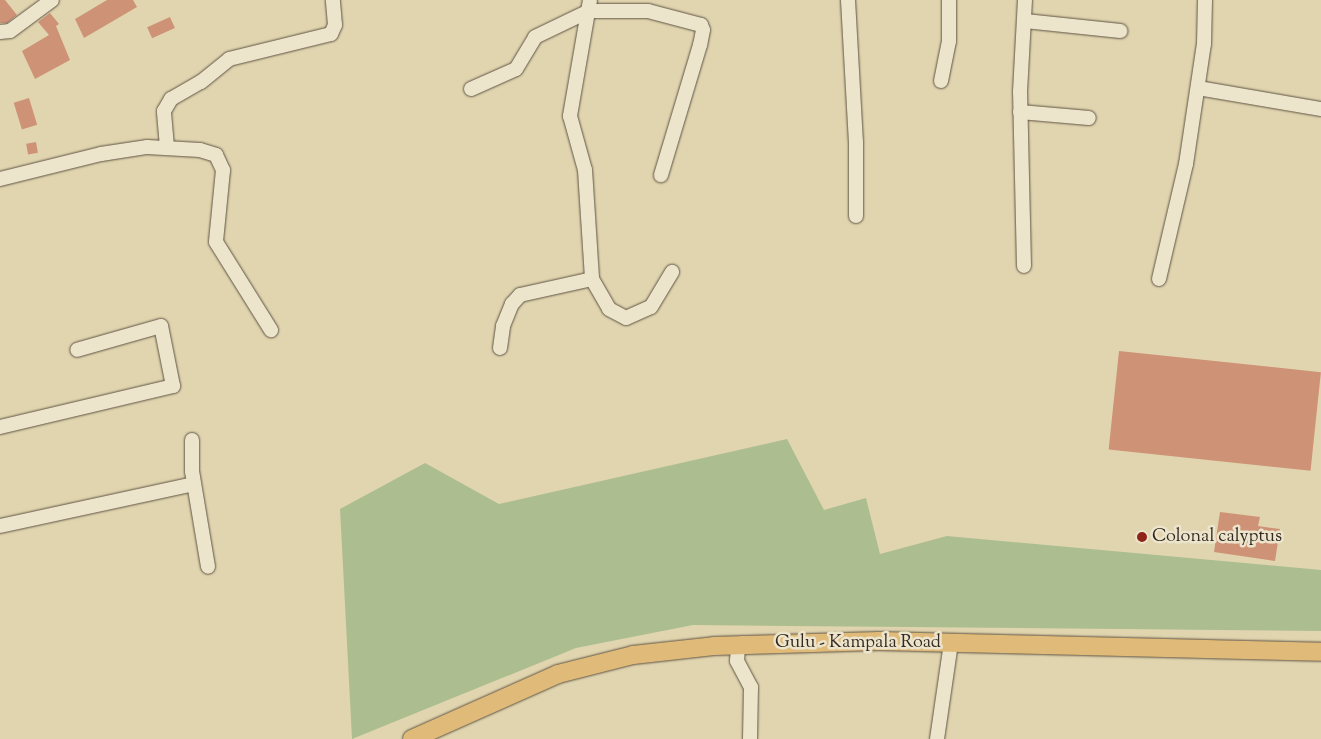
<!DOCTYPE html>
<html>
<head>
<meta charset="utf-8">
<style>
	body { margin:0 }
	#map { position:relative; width:1321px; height:739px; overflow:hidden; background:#e1d5af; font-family:"Sorts Mill Goudy",serif }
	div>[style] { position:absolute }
	.green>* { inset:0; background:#acbe90 }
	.building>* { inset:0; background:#ce9277; transform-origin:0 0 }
	.roads { filter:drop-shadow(0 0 1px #5f5445) drop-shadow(0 0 1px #5f5445) }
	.minor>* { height:14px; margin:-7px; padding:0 7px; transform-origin:7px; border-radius:7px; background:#ece4cb }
	.major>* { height:18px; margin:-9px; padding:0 9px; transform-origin:9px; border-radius:9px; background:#e0ba78 }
	.dots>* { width:14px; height:14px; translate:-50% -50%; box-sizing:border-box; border:2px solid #ece4cb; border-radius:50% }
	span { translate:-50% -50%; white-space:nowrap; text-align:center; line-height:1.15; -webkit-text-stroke:5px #ece4cb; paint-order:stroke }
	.poi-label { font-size:18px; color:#342922 }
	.left { translate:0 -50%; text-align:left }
	.street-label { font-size:18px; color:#342922 }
</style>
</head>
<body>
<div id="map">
	<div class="green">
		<div style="clip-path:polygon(787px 439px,824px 510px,866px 498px,880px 554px,947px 536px,1321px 570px,1321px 631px,693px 625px,576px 648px,352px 739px,340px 509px,425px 463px,499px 504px)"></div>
	</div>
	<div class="building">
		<div style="clip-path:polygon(0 0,5px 0,17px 15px,7px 23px,0 23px)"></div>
		<div style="clip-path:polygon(107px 0,133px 0,137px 7px,84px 38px,75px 19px)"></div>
		<div style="clip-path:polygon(50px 13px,59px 24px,56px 26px,70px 60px,35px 79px,22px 51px,49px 35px,38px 22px)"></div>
		<div style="left:170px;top:17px;width:12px;height:25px;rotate:66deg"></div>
		<div style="left:29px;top:98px;width:28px;height:16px;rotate:73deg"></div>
		<div style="left:36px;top:142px;width:11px;height:10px;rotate:80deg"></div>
		<div style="left:1119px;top:351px;width:203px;height:99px;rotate:6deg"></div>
		<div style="clip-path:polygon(1220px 512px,1260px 517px,1258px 526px,1280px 529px,1275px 561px,1214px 552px)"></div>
	</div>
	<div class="roads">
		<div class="minor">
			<div style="left:590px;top:0;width:118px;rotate:99.8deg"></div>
			<div style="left:570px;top:116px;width:56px;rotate:74.5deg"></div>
			<div style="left:585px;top:170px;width:109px;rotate:86.3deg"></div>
			<div style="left:592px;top:279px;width:34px;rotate:60deg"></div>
			<div style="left:609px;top:309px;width:19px;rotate:28deg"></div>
			<div style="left:626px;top:318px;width:27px;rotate:-24deg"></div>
			<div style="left:651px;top:307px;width:41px;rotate:-59deg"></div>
			<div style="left:848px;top:0;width:142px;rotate:86.8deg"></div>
			<div style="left:856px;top:142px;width:74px;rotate:90deg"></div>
			<div style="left:1025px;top:21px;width:96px;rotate:6deg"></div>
			<div style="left:0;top:32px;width:10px;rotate:-6deg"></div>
			<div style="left:10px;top:31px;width:52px;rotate:-36.4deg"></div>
			<div style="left:941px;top:81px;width:41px;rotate:-78.7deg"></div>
			<div style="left:949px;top:41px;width:41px;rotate:-90deg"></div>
			<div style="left:1198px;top:88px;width:125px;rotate:9.7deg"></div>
			<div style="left:471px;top:89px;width:49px;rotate:-24deg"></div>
			<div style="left:516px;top:69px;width:37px;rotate:-59deg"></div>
			<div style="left:535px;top:37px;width:60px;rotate:-25.7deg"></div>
			<div style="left:589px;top:11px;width:59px"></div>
			<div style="left:648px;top:11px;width:55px;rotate:14.8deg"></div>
			<div style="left:701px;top:25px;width:5px;rotate:68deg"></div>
			<div style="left:703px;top:30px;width:15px;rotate:101deg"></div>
			<div style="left:700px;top:45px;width:136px;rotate:106.7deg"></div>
			<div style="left:1020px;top:112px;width:69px;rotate:5deg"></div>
			<div style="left:167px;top:147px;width:36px;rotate:-95deg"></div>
			<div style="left:164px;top:111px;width:14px;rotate:-60deg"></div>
			<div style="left:171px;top:99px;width:34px;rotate:-30deg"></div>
			<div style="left:201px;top:82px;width:36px;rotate:-39deg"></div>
			<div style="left:229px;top:59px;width:105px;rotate:-13.8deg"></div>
			<div style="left:331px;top:34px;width:10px;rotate:-66deg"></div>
			<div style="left:335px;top:25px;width:25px;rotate:-95deg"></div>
			<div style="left:0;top:179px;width:104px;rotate:-13.9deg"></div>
			<div style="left:101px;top:154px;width:47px;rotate:-8.7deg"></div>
			<div style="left:147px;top:147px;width:53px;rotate:3.2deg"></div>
			<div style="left:200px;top:150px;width:17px;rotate:17deg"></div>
			<div style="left:216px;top:155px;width:17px;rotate:65deg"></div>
			<div style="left:223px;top:170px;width:72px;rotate:95.6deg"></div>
			<div style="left:216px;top:242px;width:104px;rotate:58deg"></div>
			<div style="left:1024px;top:266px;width:174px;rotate:-91.3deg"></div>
			<div style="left:1020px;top:92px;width:92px;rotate:-86.9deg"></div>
			<div style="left:1159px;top:279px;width:118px;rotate:-76.8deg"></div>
			<div style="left:1186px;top:164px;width:121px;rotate:-81.5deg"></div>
			<div style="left:1204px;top:44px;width:44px;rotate:-88.7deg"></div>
			<div style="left:500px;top:348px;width:22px;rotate:-82deg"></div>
			<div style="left:503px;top:326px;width:24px;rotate:-68deg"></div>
			<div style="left:512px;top:304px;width:12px;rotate:-48deg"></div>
			<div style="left:520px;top:295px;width:74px;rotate:-12.5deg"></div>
			<div style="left:0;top:427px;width:178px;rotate:-13.3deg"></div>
			<div style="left:173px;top:386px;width:61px;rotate:-101.3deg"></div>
			<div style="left:161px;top:326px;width:87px;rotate:164.1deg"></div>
			<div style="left:192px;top:440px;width:31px;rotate:90deg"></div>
			<div style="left:192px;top:471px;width:97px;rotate:80.5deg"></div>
			<div style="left:0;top:526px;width:198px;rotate:-12.2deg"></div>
			<div style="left:743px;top:643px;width:6px;rotate:141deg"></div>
			<div style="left:738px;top:647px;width:14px;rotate:94deg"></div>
			<div style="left:737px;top:661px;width:30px;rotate:62deg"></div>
			<div style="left:751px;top:687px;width:52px;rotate:91.1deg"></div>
			<div style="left:937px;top:739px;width:97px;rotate:-81.7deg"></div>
		</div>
		<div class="major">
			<div style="left:412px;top:739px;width:160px;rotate:-24deg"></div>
			<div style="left:558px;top:674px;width:77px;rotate:-14.2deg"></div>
			<div style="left:633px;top:655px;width:81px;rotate:-6.3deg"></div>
			<div style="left:714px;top:646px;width:165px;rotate:-1.7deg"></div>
			<div style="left:879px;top:641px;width:442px;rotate:1.4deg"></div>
		</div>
	</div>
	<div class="dots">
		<div style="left:1142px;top:537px;background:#8f2418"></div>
	</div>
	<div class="poi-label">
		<span class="left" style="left:1152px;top:537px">Colonal calyptus</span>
	</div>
	<div class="street-label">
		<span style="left:858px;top:643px">Gulu - Kampala Road</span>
	</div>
</div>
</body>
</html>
